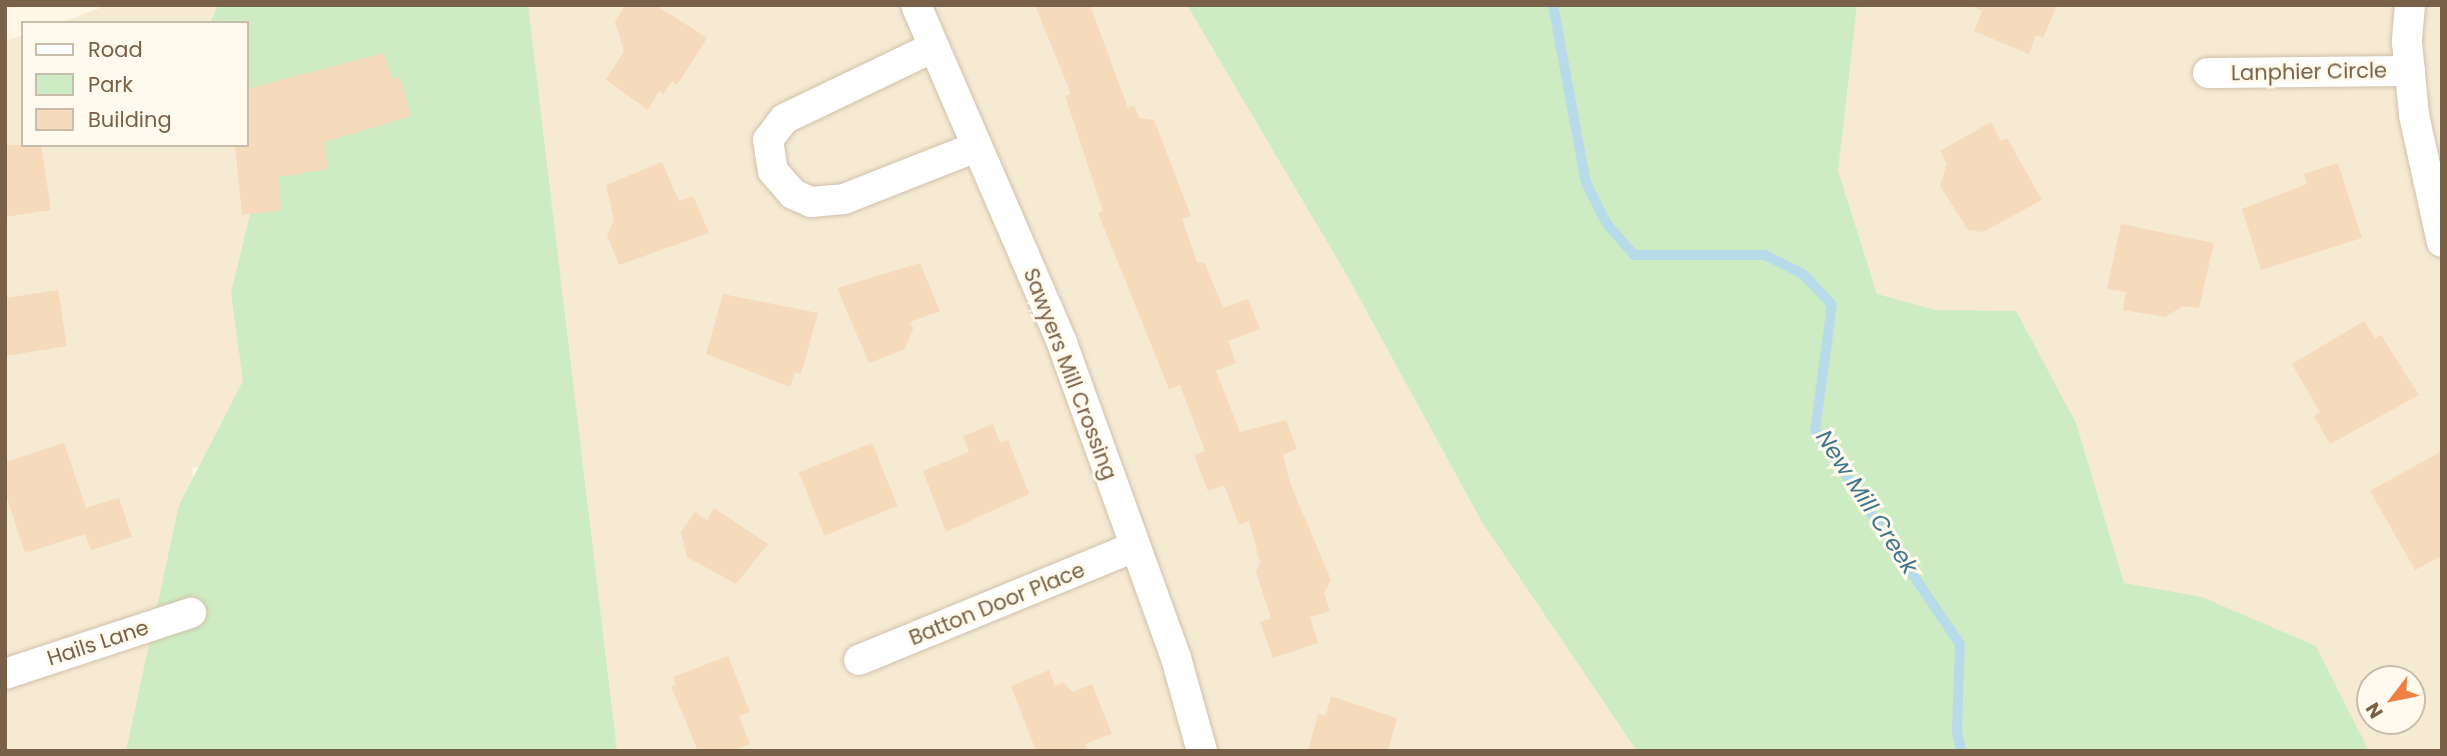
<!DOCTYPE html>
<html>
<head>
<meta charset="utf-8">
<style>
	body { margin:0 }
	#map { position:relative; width:2447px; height:756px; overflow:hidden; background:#fef7e6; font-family:Poppins,sans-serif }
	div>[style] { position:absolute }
	.residential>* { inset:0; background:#f6ead3 }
	.green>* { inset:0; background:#ceecc3 }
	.stream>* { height:10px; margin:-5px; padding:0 5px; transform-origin:5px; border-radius:5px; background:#b8dbe9 }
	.building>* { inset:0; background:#f5dabb; transform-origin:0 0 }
	.roads { filter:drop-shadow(0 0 2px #d0c0aa) drop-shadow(0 0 2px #d0c0aa) }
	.minor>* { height:30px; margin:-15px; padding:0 15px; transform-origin:15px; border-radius:15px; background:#fff }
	span { translate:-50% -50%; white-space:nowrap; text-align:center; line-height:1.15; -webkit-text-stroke:6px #fffaed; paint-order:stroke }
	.street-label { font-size:21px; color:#796048 }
	.water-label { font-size:23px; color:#41778d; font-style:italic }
	.frame { position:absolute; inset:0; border:7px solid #796048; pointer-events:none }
	.legend { position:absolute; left:21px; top:21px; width:228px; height:126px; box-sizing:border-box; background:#fffaed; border:2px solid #c9bcab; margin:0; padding:9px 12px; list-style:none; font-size:21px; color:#796048 }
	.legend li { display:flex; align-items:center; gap:14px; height:35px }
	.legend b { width:35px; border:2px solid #c9bcab }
	.north { position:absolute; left:2356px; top:665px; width:70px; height:70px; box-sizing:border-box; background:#fffaed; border:2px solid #c9bcab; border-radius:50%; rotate:238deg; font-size:19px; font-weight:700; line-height:28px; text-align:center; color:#796048 }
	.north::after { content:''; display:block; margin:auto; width:24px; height:32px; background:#ee8044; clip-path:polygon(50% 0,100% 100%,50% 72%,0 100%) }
</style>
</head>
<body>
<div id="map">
	<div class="residential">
		<div style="clip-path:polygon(108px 5px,388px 5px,430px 407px,192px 468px,225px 751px,5px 751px,5px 41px,23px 35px,23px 145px,247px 145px,247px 23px,58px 23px)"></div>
		<div style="clip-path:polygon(evenodd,523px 5px,2442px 5px,2442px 751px,607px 751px,523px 5px,2370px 679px,2412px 679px,2412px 721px,2370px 721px,2370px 679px)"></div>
	</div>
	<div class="green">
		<div style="clip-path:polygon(218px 5px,528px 5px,617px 751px,126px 751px,179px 505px,243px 381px,231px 293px,267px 144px,247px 101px,247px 23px,210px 23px)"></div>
		<div style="clip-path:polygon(1187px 5px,1857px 5px,1838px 171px,1877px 294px,1935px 310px,2016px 311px,2076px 423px,2124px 583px,2202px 597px,2316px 646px,2369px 751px,1637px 751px,1482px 522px,1348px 277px)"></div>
	</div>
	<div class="stream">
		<div style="left:1553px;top:5px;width:181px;rotate:79.5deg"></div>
		<div style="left:1586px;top:183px;width:46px;rotate:62.9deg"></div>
		<div style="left:1607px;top:224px;width:41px;rotate:48.9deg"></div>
		<div style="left:1634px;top:255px;width:131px"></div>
		<div style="left:1765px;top:255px;width:42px;rotate:26.6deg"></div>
		<div style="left:1803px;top:274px;width:42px;rotate:46.9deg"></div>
		<div style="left:1832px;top:305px;width:126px;rotate:97.7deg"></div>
		<div style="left:1815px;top:430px;width:258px;rotate:55.9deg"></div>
		<div style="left:1960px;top:644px;width:88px;rotate:92deg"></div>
		<div style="left:1957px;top:732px;width:19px;rotate:78deg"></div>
	</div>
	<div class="building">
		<div style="clip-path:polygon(625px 5px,659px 7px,707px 38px,677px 85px,672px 81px,664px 94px,659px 91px,648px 110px,606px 80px,624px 51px,615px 22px)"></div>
		<div style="clip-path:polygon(1035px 5px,1090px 5px,1128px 108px,1134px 105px,1139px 118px,1154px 120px,1191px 216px,1182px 219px,1197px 262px,1205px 264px,1223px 308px,1248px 299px,1260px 329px,1228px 341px,1236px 363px,1216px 371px,1240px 432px,1286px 420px,1297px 449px,1283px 455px,1290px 483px,1331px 580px,1324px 593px,1330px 611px,1310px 617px,1318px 643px,1273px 658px,1260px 622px,1271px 618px,1256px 572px,1260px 563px,1249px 521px,1239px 525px,1224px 485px,1208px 491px,1194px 455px,1205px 451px,1180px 385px,1169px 389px,1098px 213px,1103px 211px,1065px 96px,1071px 94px)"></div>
		<div style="clip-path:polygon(1970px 5px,2057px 5px,2043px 38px,2036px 35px,2029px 54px,1974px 31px,1982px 11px)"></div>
		<div style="clip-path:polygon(384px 53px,392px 79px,400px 77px,411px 116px,324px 142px,328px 169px,278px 177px,281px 211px,242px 215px,235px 145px,247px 145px,247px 89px)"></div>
		<div style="clip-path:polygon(1991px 122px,2001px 141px,2007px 138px,2042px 200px,1983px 232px,1968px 230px,1940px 186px,1947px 164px,1940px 151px)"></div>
		<div style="clip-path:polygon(5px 145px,41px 145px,51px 210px,5px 217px)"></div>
		<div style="clip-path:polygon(662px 162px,679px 201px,693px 196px,709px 233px,619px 265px,607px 235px,614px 220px,606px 185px)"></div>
		<div style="clip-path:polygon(2338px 163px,2362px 238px,2261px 270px,2242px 209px,2307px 184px,2304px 174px)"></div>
		<div style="clip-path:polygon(2121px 224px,2214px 243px,2199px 308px,2183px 306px,2165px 317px,2123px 310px,2126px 292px,2107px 289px)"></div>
		<div style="clip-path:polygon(920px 263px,940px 311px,910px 322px,913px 329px,905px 349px,869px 363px,837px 288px)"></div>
		<div style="clip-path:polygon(58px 290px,67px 346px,5px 356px,5px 298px)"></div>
		<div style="clip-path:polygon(723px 294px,818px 313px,801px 374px,795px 372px,790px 387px,706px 354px)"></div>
		<div style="clip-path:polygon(2364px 321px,2375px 338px,2381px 335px,2419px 395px,2330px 444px,2314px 416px,2320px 412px,2292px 364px)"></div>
		<div style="clip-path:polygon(993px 424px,1000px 443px,1008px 440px,1029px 494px,946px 532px,923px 471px,969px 452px,963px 436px)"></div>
		<div style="clip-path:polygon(64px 443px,86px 508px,119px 498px,132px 537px,91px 550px,85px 534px,25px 553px,5px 492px,5px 462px)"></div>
		<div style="left:872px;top:443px;width:68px;height:79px;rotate:68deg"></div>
		<div style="clip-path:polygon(2442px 451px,2442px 556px,2415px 570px,2370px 491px)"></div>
		<div style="clip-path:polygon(714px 508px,768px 544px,736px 584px,687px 557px,681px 532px,695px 512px,707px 520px)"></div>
		<div style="clip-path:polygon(728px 656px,750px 712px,739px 716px,750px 744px,733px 751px,698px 751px,671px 686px,676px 685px,673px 677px)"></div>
		<div style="clip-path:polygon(1049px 670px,1055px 686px,1063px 682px,1072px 692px,1092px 684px,1112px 734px,1085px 744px,1088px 751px,1036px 751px,1011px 686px)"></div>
		<div style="clip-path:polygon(1331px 696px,1397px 718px,1388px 751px,1308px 751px,1318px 714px,1326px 716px)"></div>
	</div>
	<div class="roads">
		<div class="minor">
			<div style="left:916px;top:5px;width:368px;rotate:66.6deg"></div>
			<div style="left:1062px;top:343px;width:335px;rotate:70.1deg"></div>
			<div style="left:1176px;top:658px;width:97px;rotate:74.4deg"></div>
			<div style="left:2410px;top:5px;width:37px;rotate:95deg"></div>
			<div style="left:2407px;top:42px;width:73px;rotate:84.5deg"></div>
			<div style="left:2414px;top:115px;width:130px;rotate:77.6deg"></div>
			<div style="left:934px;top:47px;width:166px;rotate:154.4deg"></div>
			<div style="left:784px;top:119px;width:26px;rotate:127deg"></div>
			<div style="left:768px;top:140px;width:31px;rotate:81deg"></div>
			<div style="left:773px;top:171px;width:30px;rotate:49deg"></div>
			<div style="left:793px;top:194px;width:20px;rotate:24deg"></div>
			<div style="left:811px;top:202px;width:33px;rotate:-5deg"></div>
			<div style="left:844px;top:199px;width:142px;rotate:-21.5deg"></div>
			<div style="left:2208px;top:73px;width:202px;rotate:-0.6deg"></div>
			<div style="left:859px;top:660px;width:298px;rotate:-22.3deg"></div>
			<div style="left:5px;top:674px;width:196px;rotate:-18.2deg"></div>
		</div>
	</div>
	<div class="street-label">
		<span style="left:2309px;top:72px;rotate:-1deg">Lanphier Circle</span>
		<span style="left:1070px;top:374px;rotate:69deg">Sawyers Mill Crossing</span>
		<span style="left:997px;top:604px;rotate:-22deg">Batton Door Place</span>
		<span style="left:98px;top:643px;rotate:-18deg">Hails Lane</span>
	</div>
	<div class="water-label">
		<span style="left:1867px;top:502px;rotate:57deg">New Mill Creek</span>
	</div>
	<div class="frame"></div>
	<ul class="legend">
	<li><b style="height:9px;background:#fff"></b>Road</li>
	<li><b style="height:19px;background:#ceecc3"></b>Park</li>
	<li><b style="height:19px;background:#f5dabb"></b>Building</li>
	</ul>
	<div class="north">N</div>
</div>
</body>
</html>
